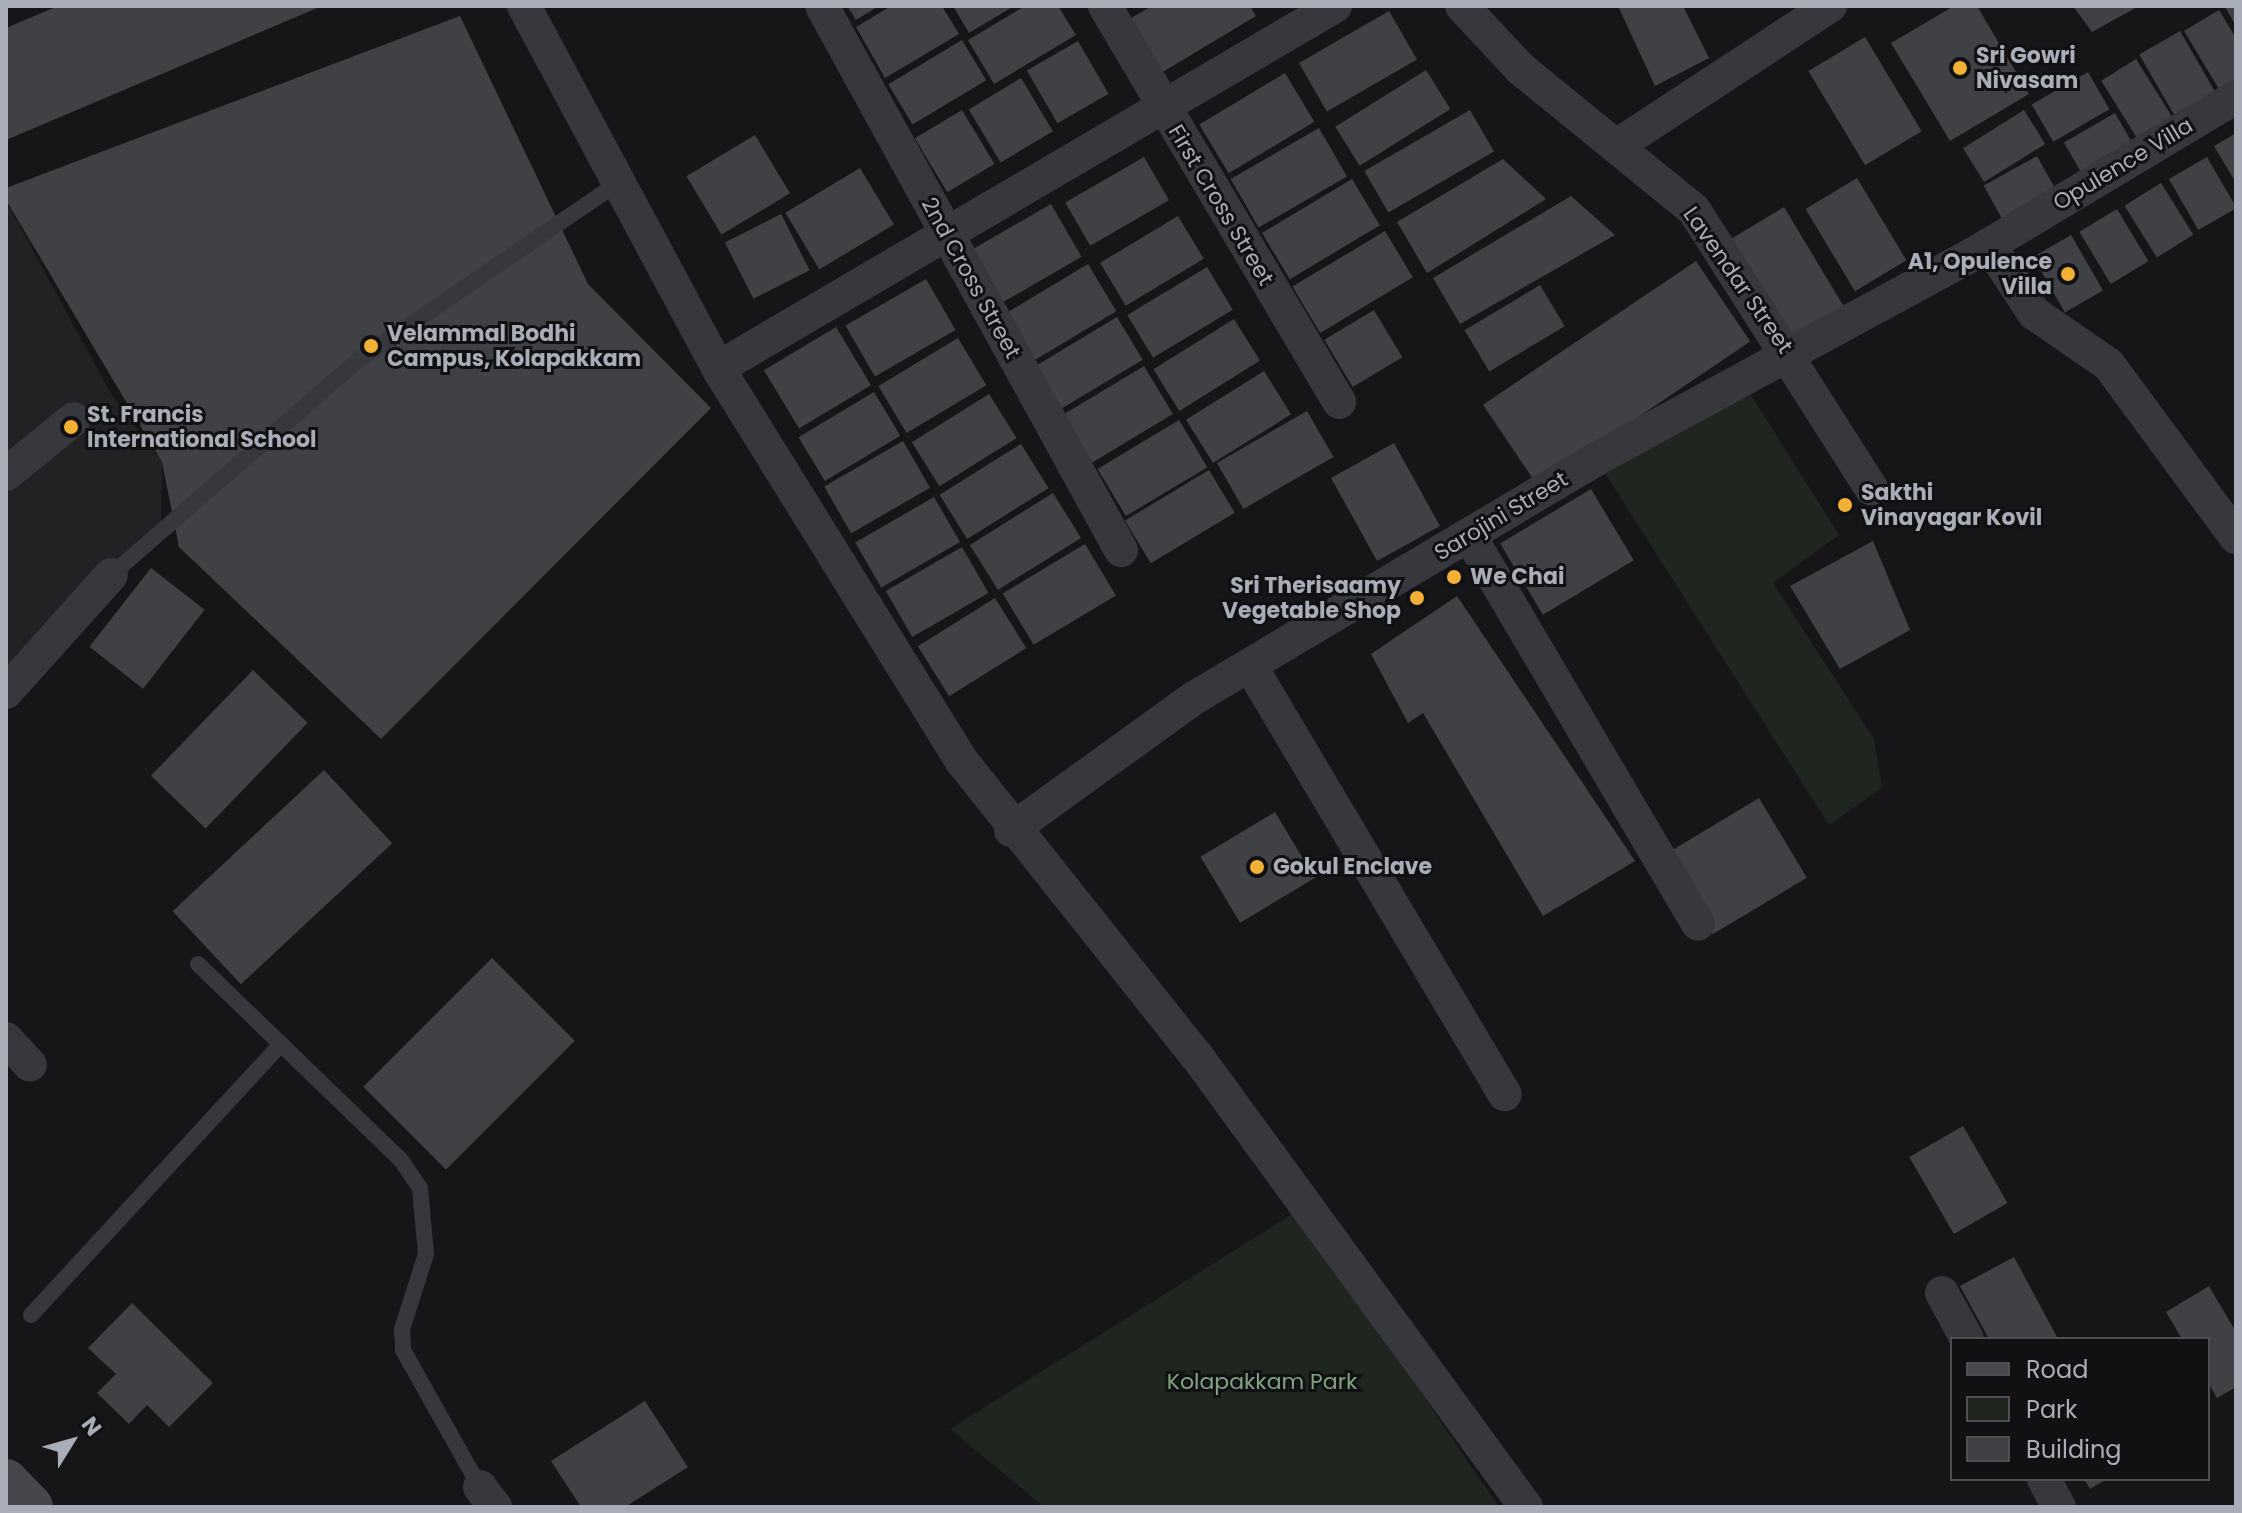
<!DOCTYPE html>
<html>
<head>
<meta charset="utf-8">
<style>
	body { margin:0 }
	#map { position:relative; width:2242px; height:1513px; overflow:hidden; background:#161618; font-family:Poppins,sans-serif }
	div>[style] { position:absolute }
	.built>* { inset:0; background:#222225 }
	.green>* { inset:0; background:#1e261f }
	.building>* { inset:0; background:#404145; transform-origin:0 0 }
	.lane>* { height:16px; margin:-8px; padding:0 8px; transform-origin:8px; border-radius:8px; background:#37383d }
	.street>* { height:34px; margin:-17px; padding:0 17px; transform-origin:17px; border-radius:17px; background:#37383d }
	.secondary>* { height:44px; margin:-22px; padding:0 22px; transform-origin:22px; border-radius:22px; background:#45474d }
	.dots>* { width:22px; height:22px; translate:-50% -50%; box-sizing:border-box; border:4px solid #111113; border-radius:50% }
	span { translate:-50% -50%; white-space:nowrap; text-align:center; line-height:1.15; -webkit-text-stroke:6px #111113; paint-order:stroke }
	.poi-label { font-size:22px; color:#a8adb8; font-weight:700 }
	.left { translate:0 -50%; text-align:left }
	.right { translate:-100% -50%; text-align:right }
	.street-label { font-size:22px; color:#a8adb8 }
	.park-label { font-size:22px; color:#7fa381 }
	.frame { position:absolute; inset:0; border:8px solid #a8adb8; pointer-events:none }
	.legend { position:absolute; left:1950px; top:1337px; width:260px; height:144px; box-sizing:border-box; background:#111113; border:2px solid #4d4f55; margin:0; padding:10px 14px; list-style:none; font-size:24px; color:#a8adb8 }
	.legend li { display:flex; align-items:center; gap:16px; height:40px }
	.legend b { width:40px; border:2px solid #4d4f55 }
	.north { position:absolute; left:32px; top:1401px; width:80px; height:80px; -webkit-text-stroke:6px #111113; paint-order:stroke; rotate:53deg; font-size:22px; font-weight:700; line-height:32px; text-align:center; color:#a8adb8 }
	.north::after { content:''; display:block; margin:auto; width:28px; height:36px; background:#a8adb8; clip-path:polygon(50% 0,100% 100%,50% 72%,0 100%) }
</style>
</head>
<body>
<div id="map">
	<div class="built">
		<div style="clip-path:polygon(6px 201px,110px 392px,162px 462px,161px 526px,6px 677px)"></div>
	</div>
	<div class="green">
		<div style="clip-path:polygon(1741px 379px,1839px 535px,1773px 583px,1874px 739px,1882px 788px,1829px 825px,1596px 459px)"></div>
		<div style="clip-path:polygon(1297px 1211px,1499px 1507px,1044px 1507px,950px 1429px)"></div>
	</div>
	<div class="building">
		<div style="clip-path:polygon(58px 6px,322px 6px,6px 140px,6px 28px)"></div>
		<div style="clip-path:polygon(847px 6px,879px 6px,856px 20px)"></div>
		<div style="clip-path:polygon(891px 6px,942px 6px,959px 34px,885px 78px,856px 27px)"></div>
		<div style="clip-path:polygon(953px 6px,1014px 6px,969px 33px)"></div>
		<div style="clip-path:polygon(1025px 6px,1058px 6px,1076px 35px,994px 84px,968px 40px)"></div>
		<div style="clip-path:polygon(1152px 6px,1250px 6px,1256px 16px,1156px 76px,1124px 22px)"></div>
		<div style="clip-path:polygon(1618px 6px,1683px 6px,1709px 58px,1655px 86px)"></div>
		<div style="clip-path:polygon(1954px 6px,1977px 6px,2029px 94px,1950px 141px,1891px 43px)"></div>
		<div style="clip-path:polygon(2073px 6px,2139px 6px,2092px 32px)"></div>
		<div style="clip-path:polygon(2227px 6px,2236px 6px,2236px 26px,2225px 7px)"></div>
		<div style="clip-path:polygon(2219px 10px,2236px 38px,2236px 93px,2225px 99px,2184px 31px)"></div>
		<div style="left:1389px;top:11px;width:56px;height:104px;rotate:60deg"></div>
		<div style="clip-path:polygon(460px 16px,588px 284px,711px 408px,381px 739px,179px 547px,162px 462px,6px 200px,6px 188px)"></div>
		<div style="left:2180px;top:31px;width:85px;height:47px;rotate:60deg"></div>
		<div style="left:1865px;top:37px;width:110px;height:66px;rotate:59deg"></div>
		<div style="left:962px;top:40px;width:47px;height:86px;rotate:59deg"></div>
		<div style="left:1078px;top:41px;width:61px;height:59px;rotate:60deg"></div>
		<div style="left:2136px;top:59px;width:82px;height:41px;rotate:58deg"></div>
		<div style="left:1426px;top:70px;width:46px;height:107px;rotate:58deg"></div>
		<div style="left:2088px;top:72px;width:43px;height:65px;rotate:60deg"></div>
		<div style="left:1285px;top:73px;width:57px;height:100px;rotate:59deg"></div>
		<div style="left:1021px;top:78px;width:62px;height:61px;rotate:59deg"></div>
		<div style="left:962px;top:110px;width:63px;height:55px;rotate:59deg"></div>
		<div style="left:1470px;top:110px;width:48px;height:122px;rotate:60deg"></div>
		<div style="left:2024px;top:110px;width:40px;height:72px;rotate:58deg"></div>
		<div style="left:2115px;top:113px;width:48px;height:59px;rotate:60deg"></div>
		<div style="left:1319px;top:128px;width:56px;height:102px;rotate:60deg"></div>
		<div style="clip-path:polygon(2236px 133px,2236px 183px,2214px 146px)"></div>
		<div style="left:755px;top:135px;width:68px;height:80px;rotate:59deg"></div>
		<div style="left:2037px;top:156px;width:49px;height:61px;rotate:61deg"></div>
		<div style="left:1144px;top:157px;width:50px;height:91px;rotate:60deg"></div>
		<div style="left:2207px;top:157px;width:59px;height:44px;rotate:60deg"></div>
		<div style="clip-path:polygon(1503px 159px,1546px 199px,1427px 273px,1397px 222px)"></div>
		<div style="left:860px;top:168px;width:66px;height:87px;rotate:59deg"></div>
		<div style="left:1857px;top:178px;width:96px;height:60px;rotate:59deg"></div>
		<div style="left:1352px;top:179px;width:54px;height:105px;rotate:59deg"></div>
		<div style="left:2161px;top:183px;width:61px;height:43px;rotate:58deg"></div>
		<div style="clip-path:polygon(1571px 196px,1615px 235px,1460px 324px,1433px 278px)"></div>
		<div style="left:1051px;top:204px;width:61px;height:92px;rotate:60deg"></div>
		<div style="left:1784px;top:207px;width:120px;height:61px;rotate:59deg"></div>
		<div style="left:2117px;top:209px;width:61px;height:44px;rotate:59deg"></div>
		<div style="left:781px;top:214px;width:63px;height:63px;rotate:63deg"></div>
		<div style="left:1178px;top:216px;width:50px;height:91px;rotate:59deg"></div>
		<div style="left:1385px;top:231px;width:54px;height:108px;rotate:59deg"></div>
		<div style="left:2071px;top:235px;width:64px;height:44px;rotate:60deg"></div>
		<div style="left:1696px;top:261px;width:97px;height:257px;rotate:56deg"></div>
		<div style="left:1088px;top:264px;width:55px;height:96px;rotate:59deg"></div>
		<div style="left:1207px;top:267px;width:50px;height:93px;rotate:59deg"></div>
		<div style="left:926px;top:279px;width:59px;height:93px;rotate:60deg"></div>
		<div style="left:1540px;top:285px;width:48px;height:88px;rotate:59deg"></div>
		<div style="left:1374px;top:310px;width:55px;height:58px;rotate:59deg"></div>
		<div style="left:1117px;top:317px;width:50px;height:96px;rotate:59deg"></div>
		<div style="left:1234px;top:319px;width:49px;height:95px;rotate:58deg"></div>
		<div style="left:836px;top:327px;width:68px;height:84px;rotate:59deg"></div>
		<div style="left:958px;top:338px;width:55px;height:93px;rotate:59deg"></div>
		<div style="left:1144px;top:366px;width:56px;height:94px;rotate:59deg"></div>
		<div style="left:1264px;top:371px;width:51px;height:92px;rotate:58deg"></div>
		<div style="left:874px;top:392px;width:51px;height:88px;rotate:59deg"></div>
		<div style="left:989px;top:394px;width:52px;height:91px;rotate:58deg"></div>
		<div style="left:1307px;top:411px;width:53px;height:104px;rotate:60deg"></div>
		<div style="left:1179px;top:420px;width:55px;height:95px;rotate:59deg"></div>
		<div style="left:903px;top:441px;width:54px;height:91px;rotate:60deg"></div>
		<div style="left:1394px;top:443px;width:95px;height:72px;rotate:61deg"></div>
		<div style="left:1021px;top:444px;width:52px;height:96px;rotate:58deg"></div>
		<div style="left:1209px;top:470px;width:50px;height:98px;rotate:59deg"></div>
		<div style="left:1591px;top:489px;width:83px;height:106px;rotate:59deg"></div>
		<div style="left:1053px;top:493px;width:53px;height:98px;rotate:58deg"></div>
		<div style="left:934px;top:497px;width:52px;height:91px;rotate:60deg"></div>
		<div style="clip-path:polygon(1873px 541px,1910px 630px,1840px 669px,1790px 586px)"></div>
		<div style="left:1085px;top:544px;width:60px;height:96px;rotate:59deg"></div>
		<div style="left:962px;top:547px;width:53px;height:88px;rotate:60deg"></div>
		<div style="left:151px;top:568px;width:68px;height:100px;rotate:38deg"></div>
		<div style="clip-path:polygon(1457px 596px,1635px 861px,1543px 916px,1423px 713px,1408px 723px,1371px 654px)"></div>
		<div style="left:995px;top:598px;width:59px;height:91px;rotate:58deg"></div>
		<div style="left:253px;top:670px;width:76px;height:147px;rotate:44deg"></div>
		<div style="left:324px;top:770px;width:100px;height:207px;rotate:47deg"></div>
		<div style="left:1759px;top:798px;width:93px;height:110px;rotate:59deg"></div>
		<div style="left:1275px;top:812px;width:77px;height:87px;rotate:59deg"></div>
		<div style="left:492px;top:958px;width:117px;height:182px;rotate:45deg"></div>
		<div style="left:1963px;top:1126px;width:89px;height:62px;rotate:60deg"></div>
		<div style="clip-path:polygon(2014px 1257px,2058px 1339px,1989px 1339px,1960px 1286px)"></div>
		<div style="clip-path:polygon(2209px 1286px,2236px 1332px,2236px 1387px,2217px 1398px,2208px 1382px,2208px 1339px,2182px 1339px,2166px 1312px)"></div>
		<div style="clip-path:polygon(132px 1303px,213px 1383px,169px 1427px,147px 1405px,129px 1424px,97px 1393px,116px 1374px,88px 1348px)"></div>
		<div style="clip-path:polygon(645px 1401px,688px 1467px,625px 1507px,581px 1507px,551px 1461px)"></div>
		<div style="clip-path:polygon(2084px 1479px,2107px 1479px,2090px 1489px)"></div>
	</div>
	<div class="lane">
		<div style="left:111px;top:575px;width:326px;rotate:-41deg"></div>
		<div style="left:357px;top:361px;width:314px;rotate:-34.3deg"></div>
		<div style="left:198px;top:964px;width:282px;rotate:44deg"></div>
		<div style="left:401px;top:1160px;width:34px;rotate:56deg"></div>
		<div style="left:420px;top:1188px;width:66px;rotate:84.8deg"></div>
		<div style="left:426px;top:1254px;width:79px;rotate:107.7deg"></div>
		<div style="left:402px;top:1329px;width:21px;rotate:87deg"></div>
		<div style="left:403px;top:1350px;width:157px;rotate:60.7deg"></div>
		<div style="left:31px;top:1315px;width:369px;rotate:-47.3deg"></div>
	</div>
	<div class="street">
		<div style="left:524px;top:6px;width:411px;rotate:61.8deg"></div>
		<div style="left:822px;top:6px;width:621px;rotate:61.21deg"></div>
		<div style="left:1105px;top:6px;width:460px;rotate:59.4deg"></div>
		<div style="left:1335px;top:6px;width:715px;rotate:149.6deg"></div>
		<div style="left:718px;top:368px;width:461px;rotate:58.2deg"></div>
		<div style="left:961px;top:760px;width:377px;rotate:51.5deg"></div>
		<div style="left:1196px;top:1055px;width:560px;rotate:53.87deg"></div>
		<div style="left:1462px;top:6px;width:86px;rotate:46.9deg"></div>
		<div style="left:1521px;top:69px;width:223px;rotate:39.2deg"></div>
		<div style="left:1694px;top:210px;width:330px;rotate:57.5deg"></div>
		<div style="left:1618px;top:145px;width:254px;rotate:-33.3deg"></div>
		<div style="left:1989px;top:245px;width:82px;rotate:56.5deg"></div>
		<div style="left:2034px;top:313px;width:91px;rotate:34.7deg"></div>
		<div style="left:2109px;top:365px;width:214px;rotate:53.6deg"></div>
		<div style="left:6px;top:474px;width:87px;rotate:-39deg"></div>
		<div style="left:1469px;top:535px;width:451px;rotate:59.5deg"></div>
		<div style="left:1251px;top:667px;width:497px;rotate:59.3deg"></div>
		<div style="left:6px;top:692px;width:157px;rotate:-48.1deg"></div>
		<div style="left:1011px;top:830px;width:226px;rotate:-35.8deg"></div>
		<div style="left:1194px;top:698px;width:468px;rotate:-30.7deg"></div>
		<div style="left:1596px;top:459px;width:428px;rotate:-28.5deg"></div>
		<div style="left:1972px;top:255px;width:308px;rotate:-30.9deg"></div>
		<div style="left:6px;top:1039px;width:35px;rotate:47deg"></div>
		<div style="left:1942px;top:1293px;width:52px;rotate:61.5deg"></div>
		<div style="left:2044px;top:1479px;width:32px;rotate:62deg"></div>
		<div style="left:480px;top:1487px;width:25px;rotate:53deg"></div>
	</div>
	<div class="secondary">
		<div style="left:6px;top:1481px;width:36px;rotate:46deg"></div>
	</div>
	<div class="dots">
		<div style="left:1960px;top:68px;background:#f2b134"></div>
		<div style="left:2068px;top:274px;background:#f2b134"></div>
		<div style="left:371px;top:346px;background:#f2b134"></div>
		<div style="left:71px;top:427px;background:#f2b134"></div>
		<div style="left:1845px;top:505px;background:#f2b134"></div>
		<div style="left:1454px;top:577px;background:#f2b134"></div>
		<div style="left:1417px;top:598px;background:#f2b134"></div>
		<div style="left:1257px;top:867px;background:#f2b134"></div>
	</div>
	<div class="poi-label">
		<span class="left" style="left:1976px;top:68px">Sri Gowri<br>Nivasam</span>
		<span class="right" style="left:2052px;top:274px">A1, Opulence<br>Villa</span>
		<span class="left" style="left:387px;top:346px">Velammal Bodhi<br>Campus, Kolapakkam</span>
		<span class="left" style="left:87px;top:427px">St. Francis<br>International School</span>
		<span class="left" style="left:1861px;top:505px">Sakthi<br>Vinayagar Kovil</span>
		<span class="left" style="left:1470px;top:577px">We Chai</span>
		<span class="right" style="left:1401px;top:598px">Sri Therisaamy<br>Vegetable Shop</span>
		<span class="left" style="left:1273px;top:867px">Gokul Enclave</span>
	</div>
	<div class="street-label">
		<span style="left:2123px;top:164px;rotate:-31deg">Opulence Villa</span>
		<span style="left:1221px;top:205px;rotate:59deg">First Cross Street</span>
		<span style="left:971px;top:278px;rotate:61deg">2nd Cross Street</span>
		<span style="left:1738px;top:280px;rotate:55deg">Lavendar Street</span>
		<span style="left:1501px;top:516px;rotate:-31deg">Sarojini Street</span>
	</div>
	<div class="park-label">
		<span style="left:1262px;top:1382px">Kolapakkam Park</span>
	</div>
	<div class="frame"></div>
	<ul class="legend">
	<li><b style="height:10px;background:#45474d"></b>Road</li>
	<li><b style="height:22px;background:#1e261f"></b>Park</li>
	<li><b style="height:22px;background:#404145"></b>Building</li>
	</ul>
	<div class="north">N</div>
</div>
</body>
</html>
